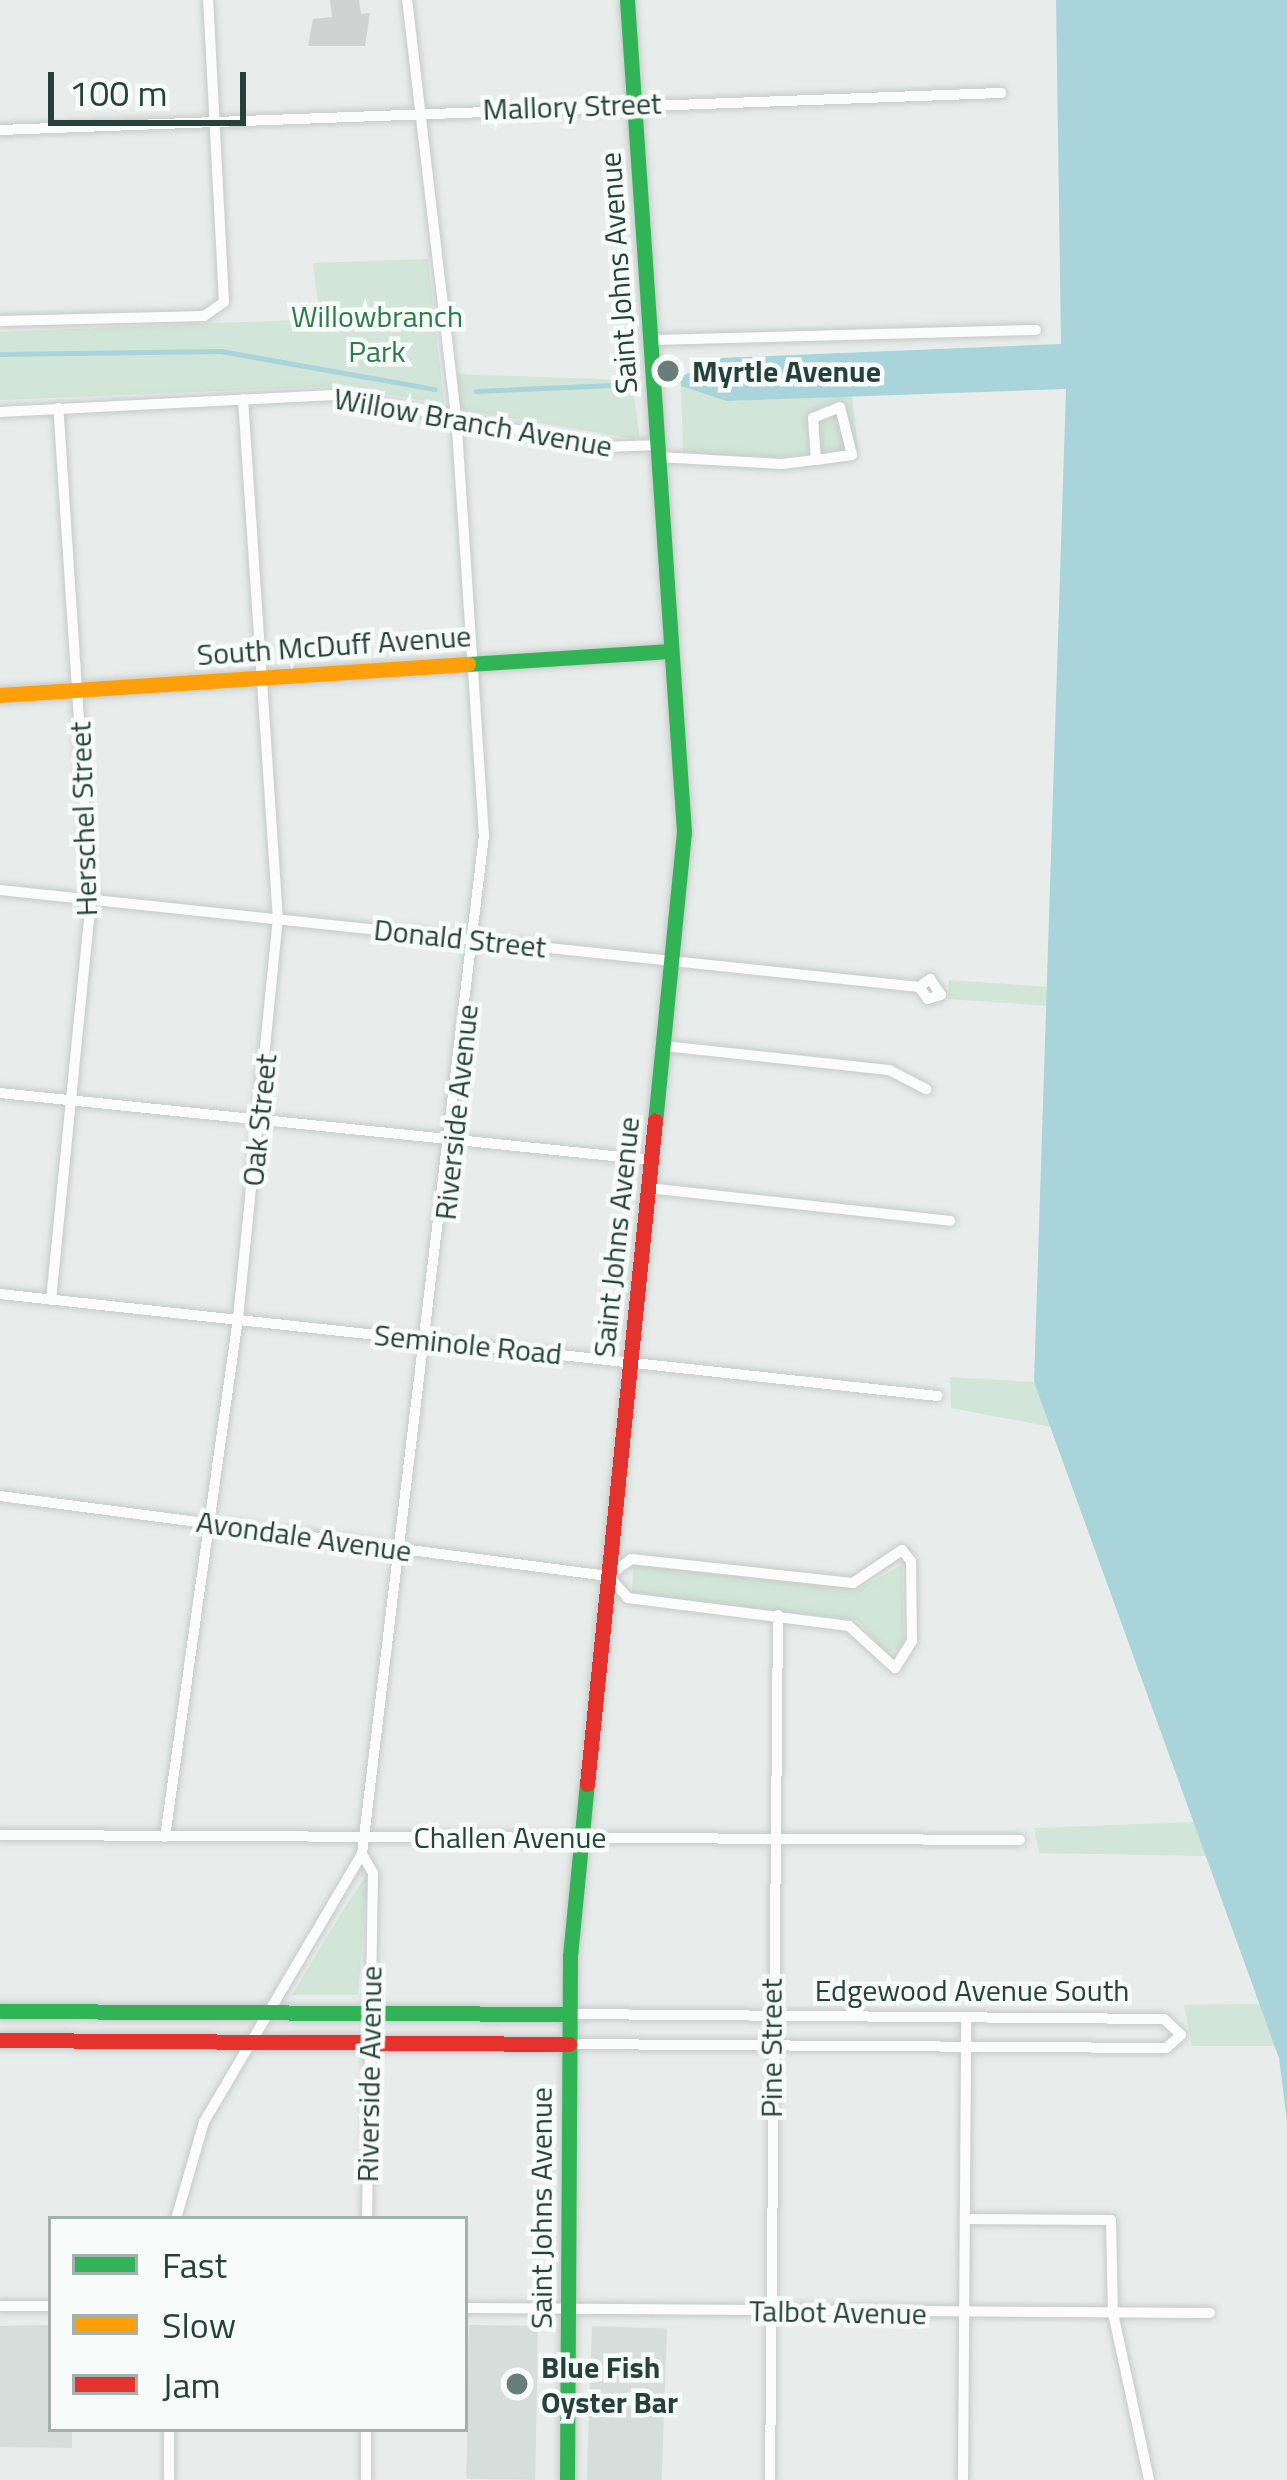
<!DOCTYPE html>
<html>
<head>
<meta charset="utf-8">
<style>
	body { margin:0 }
	#map { position:relative; width:1287px; height:2480px; overflow:hidden; background:#e8edeb; font-family:"Titillium Web",sans-serif }
	div>[style] { position:absolute }
	.built>* { inset:0; background:#d6dedb; transform-origin:0 0 }
	.green>* { inset:0; background:#d1e6d8; transform-origin:0 0 }
	.water>* { inset:0; background:#a9d4db }
	.stream>* { height:4.5px; margin:-2.25px; padding:0 2.25px; transform-origin:2.25px; border-radius:2.25px; background:#a9d4db }
	.building>* { inset:0; background:#cfd4d2 }
	.roads { filter:drop-shadow(0 0 3px #c5cac8) drop-shadow(0 0 3px #c5cac8) }
	.street>* { height:10px; margin:-5px; padding:0 5px; transform-origin:5px; border-radius:5px; background:#fcfcfc }
	.fast>* { height:15px; margin:-7.5px; padding:0 7.5px; transform-origin:7.5px; border-radius:7.5px; background:#30b455 }
	.slow>* { height:15px; margin:-7.5px; padding:0 7.5px; transform-origin:7.5px; border-radius:7.5px; background:#ff9f0a }
	.jam>* { height:15px; margin:-7.5px; padding:0 7.5px; transform-origin:7.5px; border-radius:7.5px; background:#e5322d }
	.dots>* { width:33px; height:33px; translate:-50% -50%; box-sizing:border-box; border:6px solid #f7fbf9; border-radius:50% }
	span { translate:-50% -50%; white-space:nowrap; text-align:center; line-height:1.15; -webkit-text-stroke:9px #f7fbf9; paint-order:stroke }
	.street-label { font-size:30px; color:#24423a }
	.park-label { font-size:30px; color:#2d7a4b }
	.poi-label { font-size:30px; color:#24423a; font-weight:700 }
	.left { translate:0 -50%; text-align:left }
	.legend { position:absolute; left:48px; top:2216px; width:420px; height:216px; box-sizing:border-box; background:#f7fbf9; border:3px solid #a3b1ad; margin:0; padding:15px 21px; list-style:none; font-size:36px; color:#24423a }
	.legend li { display:flex; align-items:center; gap:24px; height:60px }
	.legend b { width:60px; border:3px solid #a3b1ad }
	.scale { position:absolute; left:48px; top:72px; width:198px; height:54px; box-sizing:border-box; border:6px solid #24423a; border-top:0; padding-left:15px; font-size:36px; line-height:42px; white-space:nowrap; color:#24423a; -webkit-text-stroke:9px #f7fbf9; paint-order:stroke }
</style>
</head>
<body>
<div id="map">
	<div class="built">
		<div style="clip-path:polygon(51px 2325px,51px 2429px,72px 2429px,72px 2448px,0 2447px,0 2326px)"></div>
		<div style="left:538px;top:2326px;width:154px;height:69px;rotate:91deg"></div>
		<div style="left:592px;top:2326px;width:75px;height:154px;rotate:2deg"></div>
	</div>
	<div class="green">
		<div style="clip-path:polygon(428px 259px,444px 404px,338px 386px,0 400px,0 332px,320px 319px,313px 263px)"></div>
		<div style="clip-path:polygon(454px 374px,632px 380px,640px 440px,458px 409px)"></div>
		<div style="clip-path:polygon(681px 386px,726px 401px,852px 396px,858px 449px,765px 458px,683px 452px)"></div>
		<div style="left:949px;top:980px;width:102px;height:19px;rotate:4deg"></div>
		<div style="clip-path:polygon(950px 1377px,1034px 1382px,1051px 1427px,951px 1408px)"></div>
		<div style="clip-path:polygon(633px 1565px,858px 1589px,902px 1565px,904px 1647px,885px 1652px,857px 1620px,632px 1595px)"></div>
		<div style="clip-path:polygon(1194px 1822px,1206px 1856px,1039px 1853px,1034px 1828px)"></div>
		<div style="clip-path:polygon(368px 1873px,358px 1995px,292px 1995px,342px 1912px)"></div>
		<div style="clip-path:polygon(1260px 2004px,1275px 2046px,1192px 2046px,1184px 2005px)"></div>
	</div>
	<div class="water">
		<div style="clip-path:polygon(1056px 0,1287px 0,1287px 2122px,1279px 2058px,1034px 1382px,1066px 389px,726px 401px,681px 386px,680px 377px,722px 358px,1061px 344px)"></div>
	</div>
	<div class="stream">
		<div style="left:0;top:354px;width:221px;rotate:-0.8deg"></div>
		<div style="left:221px;top:351px;width:217px;rotate:10.1deg"></div>
		<div style="left:476px;top:391px;width:160px;rotate:-2.5deg"></div>
	</div>
	<div class="building">
		<div style="clip-path:polygon(330px 0,359px 0,361px 14px,370px 13px,365px 46px,308px 46px,313px 19px,332px 17px)"></div>
	</div>
	<div class="roads">
		<div class="street">
			<div style="left:0;top:130px;width:1002px;rotate:-2.12deg"></div>
			<div style="left:0;top:321px;width:204px;rotate:-1.4deg"></div>
			<div style="left:204px;top:316px;width:24px;rotate:-35deg"></div>
			<div style="left:224px;top:302px;width:302px;rotate:-93deg"></div>
			<div style="left:650px;top:340px;width:386px;rotate:-1.5deg"></div>
			<div style="left:0;top:412px;width:339px;rotate:-2.9deg"></div>
			<div style="left:339px;top:395px;width:271px;rotate:11.1deg"></div>
			<div style="left:605px;top:447px;width:52px;rotate:-2.2deg"></div>
			<div style="left:658px;top:457px;width:124px;rotate:3.2deg"></div>
			<div style="left:782px;top:464px;width:34px;rotate:-7deg"></div>
			<div style="left:816px;top:460px;width:36px;rotate:-8deg"></div>
			<div style="left:852px;top:455px;width:49px;rotate:-104deg"></div>
			<div style="left:840px;top:407px;width:29px;rotate:158deg"></div>
			<div style="left:813px;top:418px;width:42px;rotate:85.9deg"></div>
			<div style="left:0;top:890px;width:924px;rotate:6.03deg"></div>
			<div style="left:919px;top:987px;width:14px;rotate:-36deg"></div>
			<div style="left:930px;top:979px;width:19px;rotate:55deg"></div>
			<div style="left:941px;top:995px;width:14px;rotate:163deg"></div>
			<div style="left:928px;top:999px;width:15px;rotate:-127deg"></div>
			<div style="left:664px;top:1046px;width:226px;rotate:6.1deg"></div>
			<div style="left:889px;top:1070px;width:42px;rotate:27.2deg"></div>
			<div style="left:0;top:1093px;width:655px;rotate:5.87deg"></div>
			<div style="left:648px;top:1188px;width:304px;rotate:6.2deg"></div>
			<div style="left:0;top:1294px;width:943px;rotate:6.21deg"></div>
			<div style="left:51px;top:1300px;width:402px;rotate:-84.3deg"></div>
			<div style="left:91px;top:900px;width:493px;rotate:-93.8deg"></div>
			<div style="left:0;top:1496px;width:613px;rotate:7.5deg"></div>
			<div style="left:902px;top:1550px;width:14px;rotate:51deg"></div>
			<div style="left:911px;top:1561px;width:80px;rotate:89.3deg"></div>
			<div style="left:912px;top:1641px;width:32px;rotate:122deg"></div>
			<div style="left:895px;top:1668px;width:62px;rotate:-137.6deg"></div>
			<div style="left:849px;top:1626px;width:223px;rotate:-172.8deg"></div>
			<div style="left:628px;top:1598px;width:30px;rotate:-132deg"></div>
			<div style="left:608px;top:1576px;width:29px;rotate:-36deg"></div>
			<div style="left:631px;top:1559px;width:223px;rotate:6.2deg"></div>
			<div style="left:853px;top:1583px;width:59px;rotate:-34deg"></div>
			<div style="left:0;top:1835px;width:1020px;rotate:0.28deg"></div>
			<div style="left:165px;top:1837px;width:524px;rotate:-81.99deg"></div>
			<div style="left:238px;top:1318px;width:400px;rotate:-84.3deg"></div>
			<div style="left:278px;top:920px;width:522px;rotate:-93.84deg"></div>
			<div style="left:569px;top:2014px;width:595px;rotate:0.48deg"></div>
			<div style="left:1164px;top:2019px;width:23px;rotate:43deg"></div>
			<div style="left:1181px;top:2035px;width:20px;rotate:139deg"></div>
			<div style="left:1166px;top:2048px;width:597px;rotate:-179.62deg"></div>
			<div style="left:176px;top:2219px;width:101px;rotate:-73.9deg"></div>
			<div style="left:204px;top:2122px;width:311px;rotate:-59.5deg"></div>
			<div style="left:367px;top:2219px;width:346px;rotate:-89deg"></div>
			<div style="left:373px;top:1873px;width:22px;rotate:-120deg"></div>
			<div style="left:362px;top:1854px;width:1025px;rotate:-83.17deg"></div>
			<div style="left:484px;top:836px;width:421px;rotate:-93.8deg"></div>
			<div style="left:456px;top:416px;width:419px;rotate:-96.7deg"></div>
			<div style="left:965px;top:2219px;width:146px;rotate:0.4deg"></div>
			<div style="left:1111px;top:2220px;width:93px;rotate:88.8deg"></div>
			<div style="left:1113px;top:2313px;width:171px;rotate:77.8deg"></div>
			<div style="left:0;top:2306px;width:51px"></div>
			<div style="left:465px;top:2308px;width:745px;rotate:0.38deg"></div>
			<div style="left:366px;top:2429px;width:51px;rotate:90deg"></div>
			<div style="left:169px;top:2480px;width:51px;rotate:-90deg"></div>
			<div style="left:770px;top:2480px;width:865px;rotate:-89.47deg"></div>
			<div style="left:963px;top:2480px;width:463px;rotate:-89.6deg"></div>
		</div>
		<div class="fast">
			<div style="left:627px;top:0;width:834px;rotate:86.08deg"></div>
			<div style="left:684px;top:832px;width:289px;rotate:95.7deg"></div>
			<div style="left:468px;top:664px;width:203px;rotate:-3.7deg"></div>
			<div style="left:0;top:2011px;width:569px;rotate:0.3deg"></div>
			<div style="left:567px;top:2480px;width:524px;rotate:-89.67deg"></div>
			<div style="left:570px;top:1956px;width:173px;rotate:-84.4deg"></div>
		</div>
		<div class="slow">
			<div style="left:0;top:695px;width:469px;rotate:-3.8deg"></div>
		</div>
		<div class="jam">
			<div style="left:587px;top:1784px;width:667px;rotate:-84.15deg"></div>
			<div style="left:0;top:2040px;width:569px;rotate:0.4deg"></div>
		</div>
	</div>
	<div class="dots">
		<div style="left:668px;top:371px;background:#697e78"></div>
		<div style="left:517px;top:2384px;background:#697e78"></div>
	</div>
	<div class="street-label">
		<span style="left:572px;top:106px;rotate:-2deg">Mallory Street</span>
		<span style="left:618px;top:273px;rotate:-94deg">Saint Johns Avenue</span>
		<span style="left:473px;top:422px;rotate:10deg">Willow Branch Avenue</span>
		<span style="left:334px;top:645px;rotate:-4deg">South McDuff Avenue</span>
		<span style="left:83px;top:819px;rotate:-92deg">Herschel Street</span>
		<span style="left:460px;top:938px;rotate:6deg">Donald Street</span>
		<span style="left:456px;top:1112px;rotate:-84deg">Riverside Avenue</span>
		<span style="left:259px;top:1120px;rotate:-84deg">Oak Street</span>
		<span style="left:616px;top:1237px;rotate:-84deg">Saint Johns Avenue</span>
		<span style="left:468px;top:1344px;rotate:6deg">Seminole Road</span>
		<span style="left:304px;top:1536px;rotate:8deg">Avondale Avenue</span>
		<span style="left:510px;top:1837px">Challen Avenue</span>
		<span style="left:972px;top:1990px">Edgewood Avenue South</span>
		<span style="left:771px;top:2048px;rotate:-90deg">Pine Street</span>
		<span style="left:369px;top:2074px;rotate:-89deg">Riverside Avenue</span>
		<span style="left:541px;top:2208px;rotate:-90deg">Saint Johns Avenue</span>
		<span style="left:838px;top:2312px;rotate:1deg">Talbot Avenue</span>
	</div>
	<div class="park-label">
		<span style="left:377px;top:333px">Willowbranch<br>Park</span>
	</div>
	<div class="poi-label">
		<span class="left" style="left:692px;top:371px">Myrtle Avenue</span>
		<span class="left" style="left:541px;top:2384px">Blue Fish<br>Oyster Bar</span>
	</div>
	<ul class="legend">
	<li><b style="height:15px;background:#30b455"></b>Fast</li>
	<li><b style="height:15px;background:#ff9f0a"></b>Slow</li>
	<li><b style="height:15px;background:#e5322d"></b>Jam</li>
	</ul>
	<div class="scale">100 m</div>
</div>
</body>
</html>
